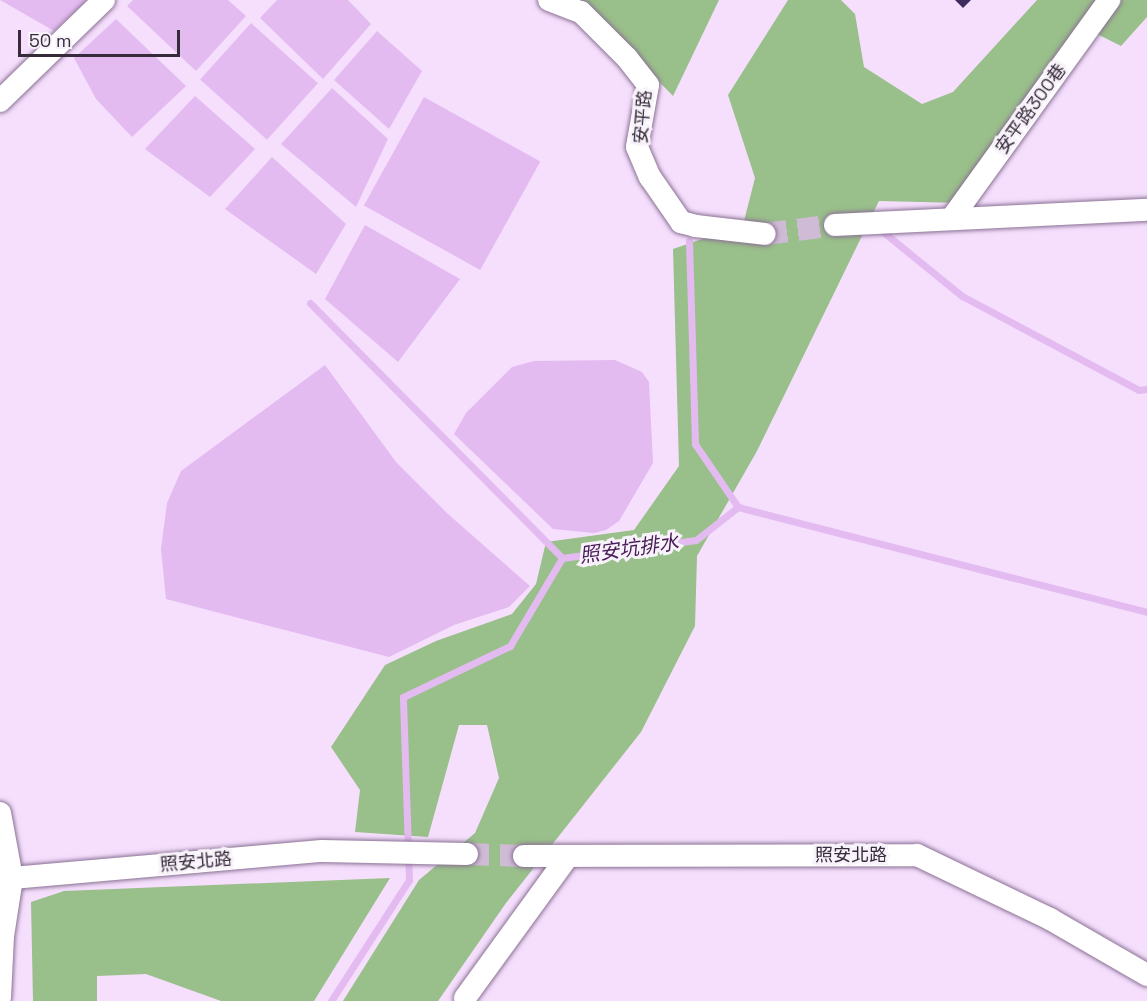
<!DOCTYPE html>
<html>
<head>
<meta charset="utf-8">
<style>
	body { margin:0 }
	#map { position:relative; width:1147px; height:1001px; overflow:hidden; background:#f5dffd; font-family:"Space Grotesk","Noto Sans TC",sans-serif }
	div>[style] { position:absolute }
	.forest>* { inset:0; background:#99bf8a }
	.water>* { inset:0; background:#e3bbf0; transform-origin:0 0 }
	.stream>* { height:7px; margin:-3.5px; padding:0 3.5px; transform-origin:3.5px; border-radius:3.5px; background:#e3bbf0 }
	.building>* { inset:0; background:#3d2c5d }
	.minor-tunnel>* { height:22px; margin-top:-11px; transform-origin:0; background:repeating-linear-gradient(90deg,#cfbbd6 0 22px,transparent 0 33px) }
	.roads { filter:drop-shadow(0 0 2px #8b7194) drop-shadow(0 0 2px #8b7194) }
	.minor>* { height:22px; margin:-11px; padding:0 11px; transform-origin:11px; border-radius:11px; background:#fff }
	span { translate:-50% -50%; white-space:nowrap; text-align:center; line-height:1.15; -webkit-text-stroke:6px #f8f3fa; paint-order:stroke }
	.street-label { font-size:18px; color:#362b3a }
	.water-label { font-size:20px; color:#4a1b59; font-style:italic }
	.scale { position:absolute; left:18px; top:30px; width:162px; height:27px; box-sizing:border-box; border:3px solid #362b3a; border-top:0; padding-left:8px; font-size:18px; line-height:21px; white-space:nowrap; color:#362b3a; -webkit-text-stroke:4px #f8f3fa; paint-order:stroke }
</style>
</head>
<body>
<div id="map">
	<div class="forest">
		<div style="clip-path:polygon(579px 0,719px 0,673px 96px)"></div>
		<div style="clip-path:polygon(788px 0,841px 0,855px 14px,864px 67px,922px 104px,953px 92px,1037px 0,1147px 0,1147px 17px,1121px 46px,1091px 31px,962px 203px,879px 201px,757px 451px,697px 556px,695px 626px,641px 732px,506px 903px,438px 1001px,343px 1001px,419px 880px,475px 833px,499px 778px,487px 725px,459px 725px,428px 837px,355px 832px,360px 790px,331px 747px,385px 665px,436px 641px,512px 614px,536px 584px,546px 542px,634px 530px,679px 466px,673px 249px,743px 225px,755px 178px,728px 95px)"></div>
		<div style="clip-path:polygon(390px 878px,314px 1001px,221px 1001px,146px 974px,97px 976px,97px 1001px,33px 1001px,31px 902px,64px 891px)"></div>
	</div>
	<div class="water">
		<div style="clip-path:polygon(0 0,87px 0,54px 31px)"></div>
		<div style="clip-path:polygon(133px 0,228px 0,246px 16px,196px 71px,127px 6px)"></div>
		<div style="clip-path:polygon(277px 0,348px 0,371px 24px,323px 79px,260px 18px)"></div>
		<div style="clip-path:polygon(116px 19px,186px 86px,132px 137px,96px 99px,74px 58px)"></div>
		<div style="left:251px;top:23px;width:90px;height:76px;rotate:42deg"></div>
		<div style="clip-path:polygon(377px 31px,422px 71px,389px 129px,334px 80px)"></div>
		<div style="clip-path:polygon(332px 88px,388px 139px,356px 207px,281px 144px)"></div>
		<div style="clip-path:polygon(195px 96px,255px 149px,210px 197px,145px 149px)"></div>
		<div style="left:424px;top:97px;width:133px;height:124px;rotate:29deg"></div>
		<div style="clip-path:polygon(272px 157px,346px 224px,316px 274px,225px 209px)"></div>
		<div style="clip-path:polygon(365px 225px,460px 279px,398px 362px,325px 299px)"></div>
		<div style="clip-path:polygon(615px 360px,642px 372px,649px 382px,653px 463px,619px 521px,606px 530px,594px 533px,553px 529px,454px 434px,466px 413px,512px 367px,534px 361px)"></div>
		<div style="clip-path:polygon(325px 365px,396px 462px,448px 514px,530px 586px,509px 607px,454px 625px,389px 657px,166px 599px,161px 549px,167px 503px,181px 471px)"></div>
	</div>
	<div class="stream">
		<div style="left:882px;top:231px;width:103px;rotate:39.1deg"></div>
		<div style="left:962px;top:296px;width:200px;rotate:28deg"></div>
		<div style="left:1139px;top:390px;width:8px;rotate:-7deg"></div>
		<div style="left:689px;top:241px;width:203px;rotate:88.3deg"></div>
		<div style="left:695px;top:444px;width:76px;rotate:55.7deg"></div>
		<div style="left:310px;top:303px;width:359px;rotate:45.3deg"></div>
		<div style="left:331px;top:1001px;width:144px;rotate:-57.2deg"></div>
		<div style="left:409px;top:880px;width:183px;rotate:-91.9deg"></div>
		<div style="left:403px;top:697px;width:119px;rotate:-25.5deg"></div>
		<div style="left:510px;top:646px;width:102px;rotate:-59.4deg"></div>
		<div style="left:562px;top:558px;width:135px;rotate:-7.7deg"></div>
		<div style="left:696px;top:540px;width:53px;rotate:-38.2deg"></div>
		<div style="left:738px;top:507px;width:422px;rotate:14.4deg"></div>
	</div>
	<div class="building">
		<div style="clip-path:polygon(955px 0,971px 0,963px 8px)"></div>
	</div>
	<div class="minor-tunnel">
		<div style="left:765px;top:234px;width:71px;rotate:-7.3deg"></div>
		<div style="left:467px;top:854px;width:57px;rotate:2deg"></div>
	</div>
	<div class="roads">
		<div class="minor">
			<div style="left:549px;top:0;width:34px;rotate:21deg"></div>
			<div style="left:581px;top:12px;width:65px;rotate:45deg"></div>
			<div style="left:627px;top:58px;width:34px;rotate:52deg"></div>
			<div style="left:648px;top:85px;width:63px;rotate:100.1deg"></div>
			<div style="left:637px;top:147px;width:33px;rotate:67deg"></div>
			<div style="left:650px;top:177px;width:55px;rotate:55.4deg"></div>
			<div style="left:681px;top:222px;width:16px;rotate:15deg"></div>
			<div style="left:696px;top:226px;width:69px;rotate:6.6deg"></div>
			<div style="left:0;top:101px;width:145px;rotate:-44.2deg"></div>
			<div style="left:952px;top:218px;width:269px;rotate:-54.2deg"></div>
			<div style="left:835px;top:225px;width:312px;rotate:-2.8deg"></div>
			<div style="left:0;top:813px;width:66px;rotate:79.5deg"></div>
			<div style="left:12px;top:878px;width:59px;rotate:98.8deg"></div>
			<div style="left:3px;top:936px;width:61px;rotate:92.8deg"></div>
			<div style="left:524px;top:856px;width:393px;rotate:-0.1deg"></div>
			<div style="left:917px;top:855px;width:148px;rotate:25.7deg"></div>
			<div style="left:1050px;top:919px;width:112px;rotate:30deg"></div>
			<div style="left:0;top:883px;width:13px;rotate:-23deg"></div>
			<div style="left:12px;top:878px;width:311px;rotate:-5deg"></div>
			<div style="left:322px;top:851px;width:145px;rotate:1.2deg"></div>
			<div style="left:465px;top:998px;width:175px;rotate:-54deg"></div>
		</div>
	</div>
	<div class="street-label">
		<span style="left:1031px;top:109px;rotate:-54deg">安平路300巷</span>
		<span style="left:643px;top:117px;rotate:-85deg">安平路</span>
		<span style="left:851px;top:855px">照安北路</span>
		<span style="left:196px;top:862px;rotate:-5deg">照安北路</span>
	</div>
	<div class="water-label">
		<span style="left:629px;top:549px;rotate:-8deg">照安坑排水</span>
	</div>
	<div class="scale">50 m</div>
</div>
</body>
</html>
